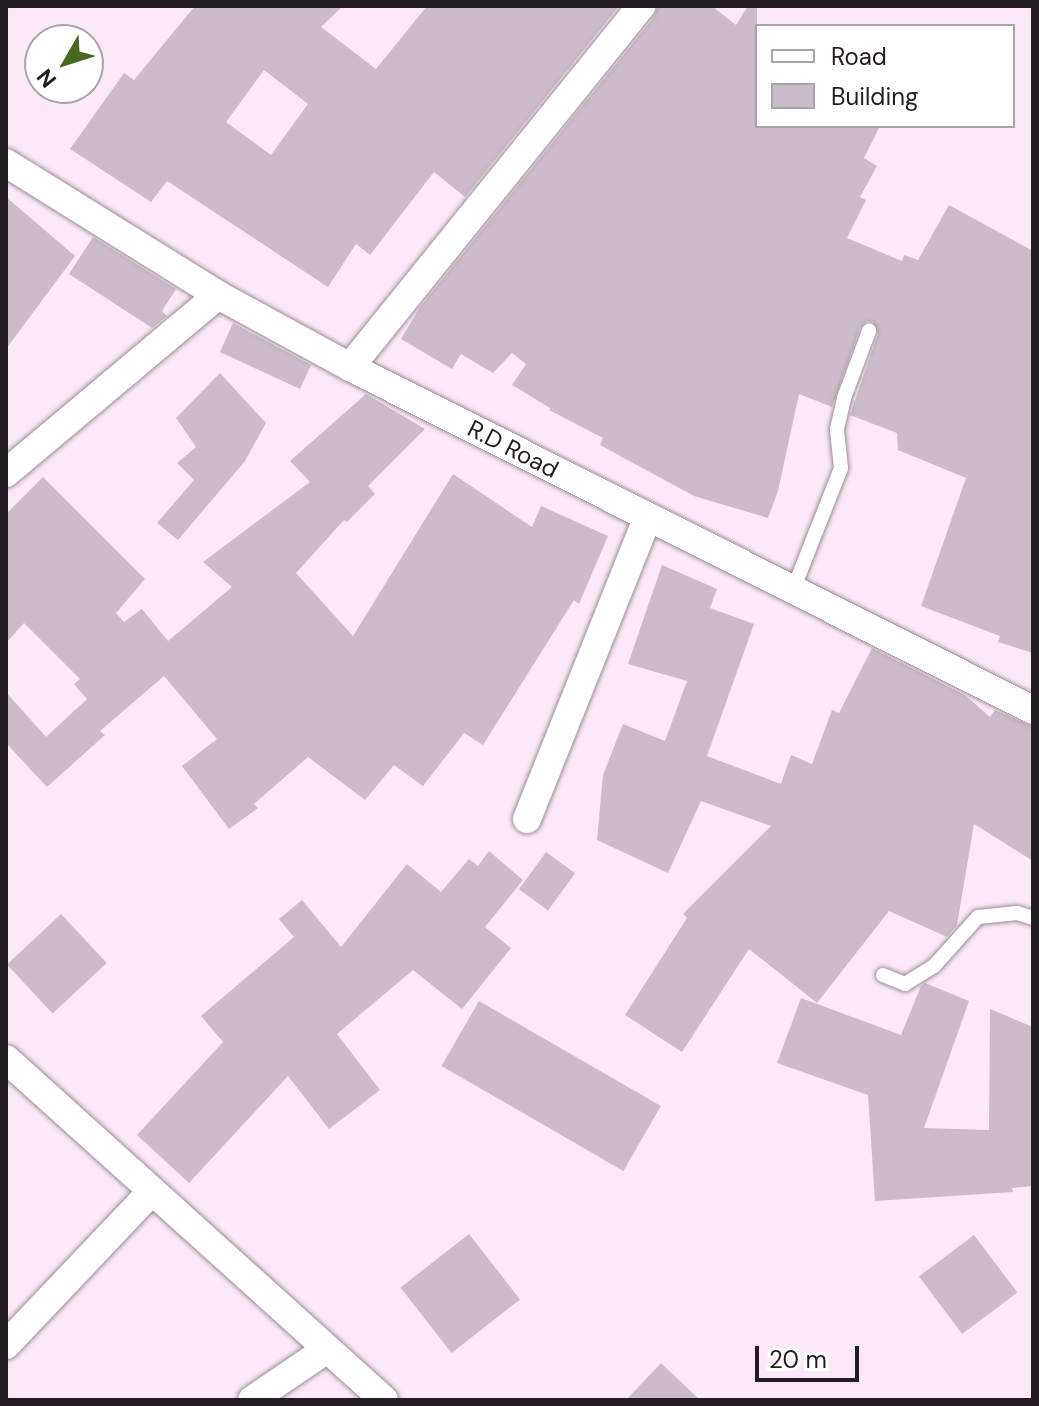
<!DOCTYPE html>
<html>
<head>
<meta charset="utf-8">
<style>
	body { margin:0 }
	#map { position:relative; width:1039px; height:1406px; overflow:hidden; background:#fbe9f9; font-family:"DM Sans",sans-serif }
	div>[style] { position:absolute }
	.building>* { inset:0; background:#ccbbca; transform-origin:0 0 }
	.roads { filter:drop-shadow(0 0 2px #9c8c9a) drop-shadow(0 0 2px #9c8c9a) }
	.lane>* { height:14px; margin:-7px; padding:0 7px; transform-origin:7px; border-radius:7px; background:#fff }
	.street>* { height:28px; margin:-14px; padding:0 14px; transform-origin:14px; border-radius:14px; background:#fff }
	span { translate:-50% -50%; white-space:nowrap; text-align:center; line-height:1.15; -webkit-text-stroke:8px #fff; paint-order:stroke }
	.street-label { font-size:24px; color:#231d23 }
	.frame { position:absolute; inset:0; border:8px solid #231d23; pointer-events:none }
	.legend { position:absolute; left:755px; top:24px; width:260px; height:104px; box-sizing:border-box; background:#fff; border:2px solid #a7a5a7; margin:0; padding:10px 14px; list-style:none; font-size:24px; color:#231d23 }
	.legend li { display:flex; align-items:center; gap:16px; height:40px }
	.legend b { width:40px; border:2px solid #a7a5a7 }
	.north { position:absolute; left:24px; top:24px; width:80px; height:80px; box-sizing:border-box; background:#fff; border:2px solid #a7a5a7; border-radius:50%; rotate:231deg; font-size:22px; font-weight:700; line-height:32px; text-align:center; color:#231d23 }
	.north::after { content:''; display:block; margin:auto; width:28px; height:36px; background:#476921; clip-path:polygon(50% 0,100% 100%,50% 72%,0 100%) }
	.scale { position:absolute; left:755px; top:1346px; width:104px; height:36px; box-sizing:border-box; border:4px solid #231d23; border-top:0; padding-left:10px; font-size:24px; line-height:28px; white-space:nowrap; color:#231d23; -webkit-text-stroke:6px #fff; paint-order:stroke }
</style>
</head>
<body>
<div id="map">
	<div class="building">
		<div style="clip-path:polygon(evenodd,195px 6px,343px 6px,321px 27px,376px 69px,427px 6px,619px 6px,465px 197px,434px 172px,370px 255px,356px 244px,328px 287px,167px 181px,151px 202px,70px 149px,124px 73px,134px 80px,195px 6px,264px 70px,308px 104px,271px 155px,226px 122px,264px 70px)"></div>
		<div style="clip-path:polygon(658px 6px,712px 6px,736px 25px,748px 6px,757px 6px,757px 126px,880px 126px,864px 158px,877px 166px,860px 197px,866px 200px,847px 238px,902px 261px,904px 255px,918px 260px,949px 205px,1033px 251px,1033px 653px,998px 642px,1000px 636px,921px 606px,966px 478px,898px 450px,897px 433px,850px 415px,878px 334px,873px 322px,867px 321px,860px 328px,832px 407px,799px 394px,778px 491px,768px 518px,694px 496px,600px 445px,603px 438px,549px 410px,550px 408px,512px 385px,526px 364px,512px 353px,493px 373px,461px 354px,452px 369px,401px 339px,420px 307px,654px 17px)"></div>
		<div style="clip-path:polygon(6px 197px,75px 256px,6px 349px)"></div>
		<div style="clip-path:polygon(93px 237px,176px 289px,162px 311px,167px 316px,152px 328px,69px 274px)"></div>
		<div style="clip-path:polygon(233px 323px,311px 365px,300px 389px,220px 352px)"></div>
		<div style="clip-path:polygon(220px 373px,266px 423px,245px 461px,178px 540px,157px 523px,194px 480px,177px 463px,196px 447px,176px 418px)"></div>
		<div style="clip-path:polygon(366px 394px,425px 429px,368px 486px,375px 494px,347px 522px,344px 520px,296px 573px,353px 636px,453px 474px,532px 527px,541px 506px,608px 536px,579px 604px,574px 600px,483px 745px,464px 733px,423px 786px,394px 765px,365px 800px,308px 757px,254px 804px,258px 808px,229px 829px,182px 766px,217px 739px,164px 676px,100px 731px,105px 735px,47px 787px,6px 743px,6px 692px,46px 737px,87px 699px,74px 684px,80px 679px,24px 623px,6px 643px,6px 514px,43px 477px,145px 579px,116px 613px,124px 622px,142px 609px,168px 641px,232px 587px,203px 562px,310px 482px,290px 461px)"></div>
		<div style="clip-path:polygon(662px 565px,717px 589px,710px 608px,754px 624px,707px 756px,781px 784px,791px 755px,812px 764px,832px 710px,839px 713px,872px 648px,965px 695px,990px 717px,995px 710px,1033px 727px,1033px 861px,974px 824px,957px 925px,947px 937px,889px 911px,817px 1003px,749px 949px,682px 1052px,625px 1015px,687px 918px,683px 914px,771px 826px,701px 801px,668px 873px,597px 840px,603px 775px,623px 724px,665px 741px,687px 681px,628px 664px)"></div>
		<div style="clip-path:polygon(489px 851px,523px 880px,485px 927px,511px 948px,462px 1009px,413px 970px,337px 1034px,380px 1090px,329px 1129px,288px 1076px,189px 1183px,137px 1135px,223px 1042px,201px 1016px,294px 937px,279px 919px,302px 900px,341px 947px,407px 864px,441px 892px,469px 859px,478px 866px)"></div>
		<div style="left:546px;top:852px;width:36px;height:46px;rotate:36deg"></div>
		<div style="left:61px;top:914px;width:67px;height:74px;rotate:47deg"></div>
		<div style="clip-path:polygon(925px 983px,969px 1001px,924px 1128px,989px 1130px,990px 1009px,1033px 1027px,1033px 1186px,1012px 1188px,1013px 1192px,875px 1201px,868px 1095px,777px 1063px,801px 998px,901px 1035px,921px 986px)"></div>
		<div style="left:479px;top:1001px;width:210px;height:75px;rotate:30deg"></div>
		<div style="left:469px;top:1234px;width:83px;height:87px;rotate:52deg"></div>
		<div style="left:974px;top:1235px;width:72px;height:69px;rotate:53deg"></div>
		<div style="clip-path:polygon(661px 1363px,700px 1400px,626px 1400px)"></div>
	</div>
	<div class="roads">
		<div class="lane">
			<div style="left:793px;top:590px;width:131px;rotate:-68.5deg"></div>
			<div style="left:841px;top:468px;width:39px;rotate:-96deg"></div>
			<div style="left:837px;top:429px;width:32px;rotate:-77deg"></div>
			<div style="left:844px;top:398px;width:72px;rotate:-69.5deg"></div>
			<div style="left:883px;top:975px;width:24px;rotate:22deg"></div>
			<div style="left:905px;top:984px;width:34px;rotate:-32deg"></div>
			<div style="left:934px;top:966px;width:66px;rotate:-48.1deg"></div>
			<div style="left:978px;top:917px;width:39px;rotate:-6deg"></div>
			<div style="left:1017px;top:913px;width:17px;rotate:17deg"></div>
		</div>
		<div class="street">
			<div style="left:6px;top:163px;width:250px;rotate:31.9deg"></div>
			<div style="left:218px;top:295px;width:150px;rotate:28.6deg"></div>
			<div style="left:350px;top:367px;width:764px;rotate:26.67deg"></div>
			<div style="left:350px;top:367px;width:464px;rotate:-51.1deg"></div>
			<div style="left:6px;top:473px;width:277px;rotate:-40deg"></div>
			<div style="left:527px;top:819px;width:325px;rotate:-68.2deg"></div>
			<div style="left:6px;top:1059px;width:509px;rotate:42.05deg"></div>
			<div style="left:6px;top:1345px;width:212px;rotate:-46.5deg"></div>
			<div style="left:252px;top:1400px;width:91px;rotate:-34.2deg"></div>
		</div>
	</div>
	<div class="street-label">
		<span style="left:513px;top:449px;rotate:27deg">R.D Road</span>
	</div>
	<div class="frame"></div>
	<ul class="legend">
	<li><b style="height:10px;background:#fff"></b>Road</li>
	<li><b style="height:22px;background:#ccbbca"></b>Building</li>
	</ul>
	<div class="north">N</div>
	<div class="scale">20 m</div>
</div>
</body>
</html>
